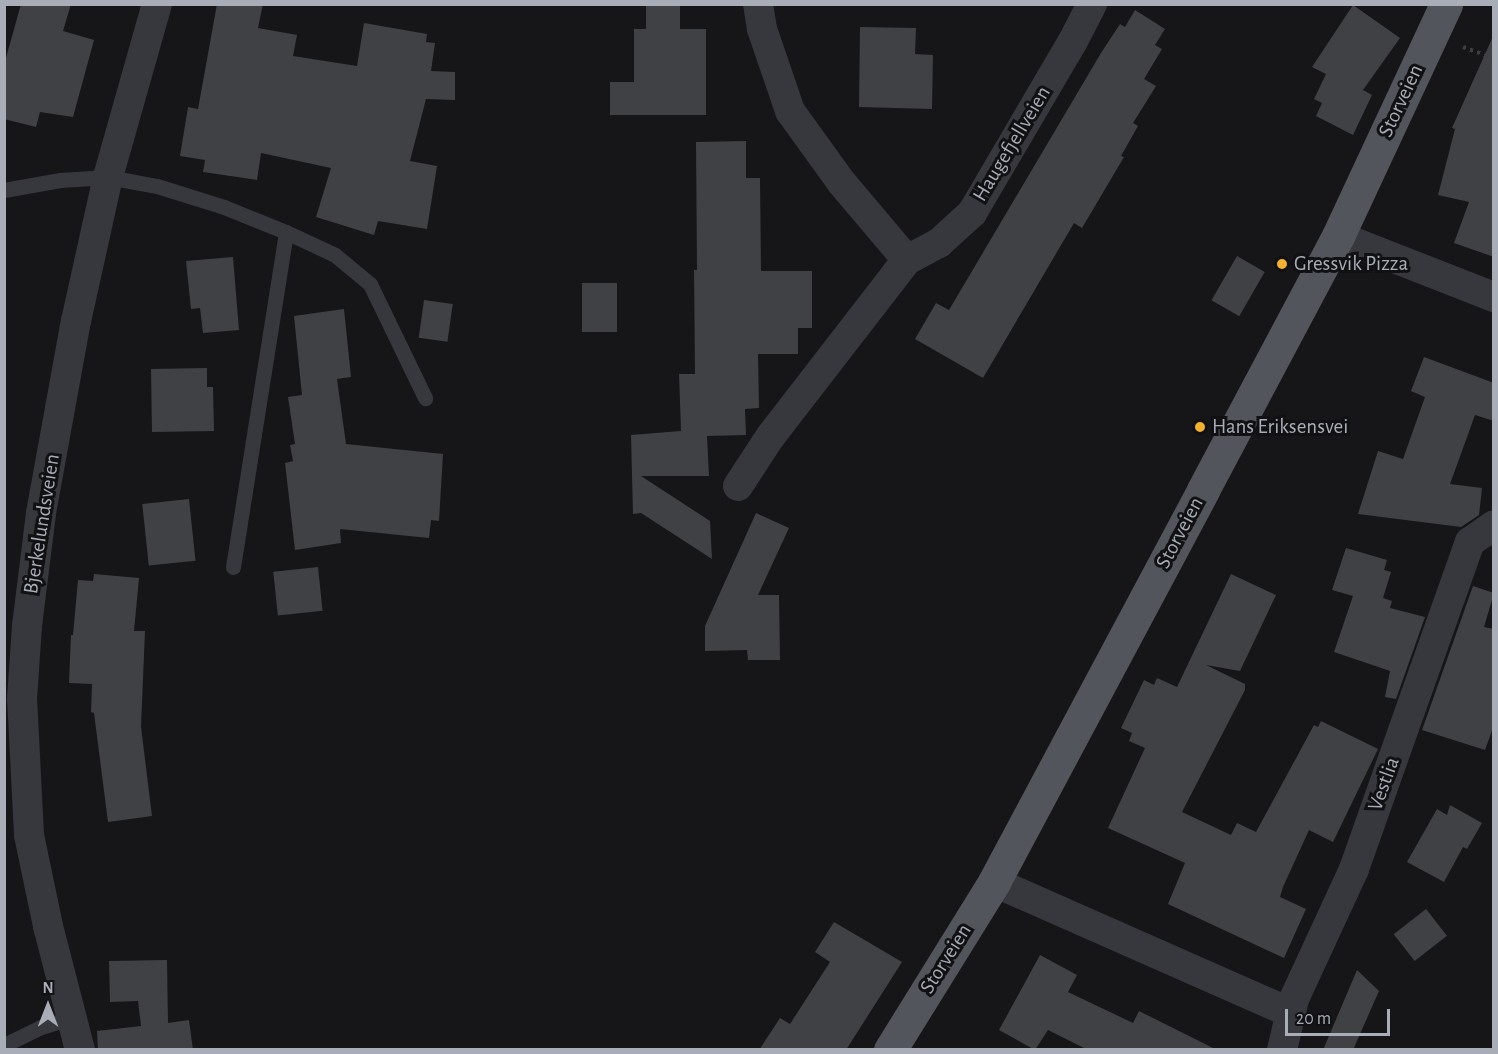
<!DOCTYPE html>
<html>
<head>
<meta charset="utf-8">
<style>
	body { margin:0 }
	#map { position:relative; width:1498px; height:1054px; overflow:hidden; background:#161618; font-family:"Alegreya Sans",sans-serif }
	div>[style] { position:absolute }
	.building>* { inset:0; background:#404145; transform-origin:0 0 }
	.path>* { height:4px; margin-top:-2px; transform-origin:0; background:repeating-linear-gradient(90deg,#3d3f44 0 3px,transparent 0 7.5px) }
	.lane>* { height:15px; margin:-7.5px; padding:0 7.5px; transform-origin:7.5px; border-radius:7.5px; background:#37383d }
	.street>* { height:30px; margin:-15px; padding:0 15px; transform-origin:15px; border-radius:15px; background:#37383d }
	.primary>* { height:33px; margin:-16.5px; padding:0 16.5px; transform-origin:16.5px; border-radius:16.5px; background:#53555c }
	.dots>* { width:16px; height:16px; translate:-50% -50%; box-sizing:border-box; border:3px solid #111113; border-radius:50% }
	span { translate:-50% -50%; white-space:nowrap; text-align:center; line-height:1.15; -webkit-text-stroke:6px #111113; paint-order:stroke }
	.street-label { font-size:21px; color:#a8adb8 }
	.poi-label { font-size:21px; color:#a8adb8 }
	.left { translate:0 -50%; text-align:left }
	.frame { position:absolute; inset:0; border:6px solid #a8adb8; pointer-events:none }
	.north { position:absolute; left:18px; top:976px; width:60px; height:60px; -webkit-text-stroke:4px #111113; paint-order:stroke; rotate:0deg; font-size:16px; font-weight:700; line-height:24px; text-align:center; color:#a8adb8 }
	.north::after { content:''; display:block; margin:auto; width:21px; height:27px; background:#a8adb8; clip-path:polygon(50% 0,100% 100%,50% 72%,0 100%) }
	.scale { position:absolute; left:1285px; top:1009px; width:105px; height:27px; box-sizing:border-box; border:3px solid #a8adb8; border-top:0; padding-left:8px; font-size:18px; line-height:21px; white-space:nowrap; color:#a8adb8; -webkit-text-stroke:4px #111113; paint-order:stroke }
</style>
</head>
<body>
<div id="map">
	<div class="building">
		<div style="clip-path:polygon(21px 4px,71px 4px,63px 31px,94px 40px,73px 117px,40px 112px,36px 127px,4px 119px,4px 65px)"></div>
		<div style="clip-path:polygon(217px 4px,263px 4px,258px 28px,297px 35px,293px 56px,357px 66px,364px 23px,427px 34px,426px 42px,435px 43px,431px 71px,455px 72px,455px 100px,426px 99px,410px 161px,437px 166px,427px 229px,378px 221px,374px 235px,316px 217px,331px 168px,261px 153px,257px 180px,203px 172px,205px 160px,180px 156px,188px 107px,198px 109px)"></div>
		<div style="clip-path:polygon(646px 4px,680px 4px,680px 29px,706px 29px,706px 115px,610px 115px,610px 82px,634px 82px,634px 29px,646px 29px)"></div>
		<div style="clip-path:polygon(1353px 5px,1400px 38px,1363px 90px,1372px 95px,1353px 135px,1316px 116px,1322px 103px,1314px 99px,1326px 74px,1312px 67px)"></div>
		<div style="clip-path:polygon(1135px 10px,1165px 29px,1155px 45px,1162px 49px,1144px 79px,1156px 86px,1133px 123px,1138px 126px,1121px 156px,1124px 157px,1082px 228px,1074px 223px,983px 378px,915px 339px,936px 303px,949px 310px,1101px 53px,1120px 24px,1125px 27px)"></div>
		<div style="clip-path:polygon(860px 27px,916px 28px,915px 54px,933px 55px,932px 109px,859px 107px)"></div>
		<div style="clip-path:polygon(1494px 34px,1494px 257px,1454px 243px,1469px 202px,1438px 195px,1455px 129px,1452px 128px)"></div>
		<div style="clip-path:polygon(746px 141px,746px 178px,760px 178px,761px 271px,812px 271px,812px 328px,798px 328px,798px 354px,758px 354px,759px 408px,745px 409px,746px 435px,707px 436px,709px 476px,641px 476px,710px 521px,712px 559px,641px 513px,633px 514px,631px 435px,681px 431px,679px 374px,695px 374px,694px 270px,697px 270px,696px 142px)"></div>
		<div style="left:1237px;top:256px;width:32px;height:51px;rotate:30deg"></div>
		<div style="clip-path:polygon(233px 257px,239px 330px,203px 333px,200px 308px,191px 309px,186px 261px)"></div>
		<div style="left:582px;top:283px;width:35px;height:49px"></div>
		<div style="left:424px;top:300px;width:29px;height:38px;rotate:8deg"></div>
		<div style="clip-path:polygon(344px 309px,351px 377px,337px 379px,346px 444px,443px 454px,439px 521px,431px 520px,429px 538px,340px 529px,341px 543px,295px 550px,285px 463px,293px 461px,290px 445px,295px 444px,288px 397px,302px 395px,294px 316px)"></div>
		<div style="clip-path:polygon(1424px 357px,1494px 383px,1494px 421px,1475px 415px,1450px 484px,1482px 488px,1479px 515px,1461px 527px,1358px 514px,1378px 451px,1403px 459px,1425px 397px,1411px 391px)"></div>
		<div style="clip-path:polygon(207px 368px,207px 387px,213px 387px,214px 431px,152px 432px,151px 369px)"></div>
		<div style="left:189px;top:499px;width:62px;height:47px;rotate:84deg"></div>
		<div style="clip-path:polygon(756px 513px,789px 528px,758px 595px,779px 595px,780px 660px,748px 660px,747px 650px,705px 651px,705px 626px)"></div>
		<div style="clip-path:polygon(1346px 548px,1387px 560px,1384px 570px,1391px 572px,1383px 598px,1392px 601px,1390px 608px,1425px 617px,1396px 699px,1385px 697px,1390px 671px,1334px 652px,1353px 596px,1332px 590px)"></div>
		<div style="left:318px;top:567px;width:44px;height:45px;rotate:84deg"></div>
		<div style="clip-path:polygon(94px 574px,139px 578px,134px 631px,145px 631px,141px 727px,152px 816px,108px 822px,94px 713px,91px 712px,92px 684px,69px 683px,71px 635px,73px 635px,78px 580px,93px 581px)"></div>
		<div style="clip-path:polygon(1231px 574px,1276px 595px,1240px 671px,1206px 665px,1245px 684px,1245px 690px,1182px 812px,1231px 835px,1237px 823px,1256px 832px,1314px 725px,1318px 727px,1321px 721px,1378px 749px,1333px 842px,1309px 830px,1283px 887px,1280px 897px,1306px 909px,1284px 958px,1168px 904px,1185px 863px,1108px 828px,1145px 748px,1129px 741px,1132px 733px,1121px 728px,1144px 680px,1154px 685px,1157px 678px,1177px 687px)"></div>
		<div style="clip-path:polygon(1473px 586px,1494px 593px,1484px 627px,1494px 629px,1494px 725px,1485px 750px,1422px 730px)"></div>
		<div style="clip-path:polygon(1450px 805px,1482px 823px,1467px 849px,1463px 847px,1444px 882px,1407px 862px,1437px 809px,1447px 815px)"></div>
		<div style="left:1426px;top:909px;width:34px;height:41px;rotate:52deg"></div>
		<div style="clip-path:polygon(834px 922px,902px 962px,846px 1050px,759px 1050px,780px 1018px,790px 1024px,830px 962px,815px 952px)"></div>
		<div style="clip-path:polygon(1040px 955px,1077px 975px,1068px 992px,1133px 1023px,1139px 1011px,1217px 1050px,1088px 1050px,1048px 1030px,1035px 1050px,999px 1030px)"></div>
		<div style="clip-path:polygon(167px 960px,168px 1023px,189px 1020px,193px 1050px,98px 1050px,97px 1031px,141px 1026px,138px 1001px,110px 1002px,109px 961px)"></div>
		<div style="clip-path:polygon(1357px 970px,1379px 991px,1353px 1050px,1323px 1050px)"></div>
	</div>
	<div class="path">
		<div style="left:1463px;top:47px;width:33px;rotate:20deg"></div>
	</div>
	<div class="lane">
		<div style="left:4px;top:190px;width:57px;rotate:-10.1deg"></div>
		<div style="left:60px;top:180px;width:48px;rotate:-3.6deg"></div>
		<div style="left:108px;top:177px;width:50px;rotate:10.4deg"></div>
		<div style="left:157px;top:186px;width:70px;rotate:17.4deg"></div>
		<div style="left:224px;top:207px;width:67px;rotate:22deg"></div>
		<div style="left:286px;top:232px;width:54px;rotate:25.1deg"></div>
		<div style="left:335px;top:255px;width:45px;rotate:39.6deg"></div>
		<div style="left:370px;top:284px;width:127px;rotate:64.2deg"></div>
		<div style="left:233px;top:567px;width:339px;rotate:-81deg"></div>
		<div style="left:4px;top:1045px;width:41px;rotate:-25.9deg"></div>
		<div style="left:41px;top:1027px;width:31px;rotate:-17deg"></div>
	</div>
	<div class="street">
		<div style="left:758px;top:4px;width:25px;rotate:81deg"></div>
		<div style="left:762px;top:29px;width:87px;rotate:71.1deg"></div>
		<div style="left:790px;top:111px;width:89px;rotate:54.2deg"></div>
		<div style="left:842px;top:183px;width:101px;rotate:49.8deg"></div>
		<div style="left:1338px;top:236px;width:168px;rotate:21.4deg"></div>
		<div style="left:738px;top:486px;width:59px;rotate:-56.9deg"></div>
		<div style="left:770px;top:437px;width:224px;rotate:-52.3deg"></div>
		<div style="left:907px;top:260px;width:36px;rotate:-28deg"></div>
		<div style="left:939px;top:243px;width:45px;rotate:-42.3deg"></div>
		<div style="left:972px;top:213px;width:199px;rotate:-59.6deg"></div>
		<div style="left:1073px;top:41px;width:42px;rotate:-62.8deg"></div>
		<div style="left:994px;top:882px;width:325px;rotate:23.8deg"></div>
		<div style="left:80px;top:1050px;width:128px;rotate:-104.5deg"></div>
		<div style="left:48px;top:926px;width:93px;rotate:-101.8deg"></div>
		<div style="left:29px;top:835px;width:136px;rotate:-92.9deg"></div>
		<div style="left:22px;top:699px;width:73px;rotate:-86.1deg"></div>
		<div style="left:27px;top:626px;width:114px;rotate:-82.9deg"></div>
		<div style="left:41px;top:513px;width:195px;rotate:-79.7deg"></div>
		<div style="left:76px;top:321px;width:148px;rotate:-77.5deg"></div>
		<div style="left:108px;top:177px;width:180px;rotate:-74.2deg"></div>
		<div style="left:1282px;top:1050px;width:52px;rotate:-76.8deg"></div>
		<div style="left:1294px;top:999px;width:143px;rotate:-65.2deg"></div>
		<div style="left:1354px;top:869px;width:347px;rotate:-70.5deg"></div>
		<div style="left:1470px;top:542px;width:29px;rotate:-35deg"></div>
	</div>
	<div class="primary">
		<div style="left:890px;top:1050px;width:198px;rotate:-58.2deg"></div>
		<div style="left:994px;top:882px;width:444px;rotate:-61.9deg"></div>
		<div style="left:1203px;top:490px;width:288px;rotate:-62deg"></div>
		<div style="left:1338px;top:236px;width:256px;rotate:-65deg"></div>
	</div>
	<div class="dots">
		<div style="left:1282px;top:264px;background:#f2b134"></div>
		<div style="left:1200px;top:427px;background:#f2b134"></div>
	</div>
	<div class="street-label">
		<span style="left:1401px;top:101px;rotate:-65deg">Storveien</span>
		<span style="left:1012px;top:144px;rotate:-59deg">Haugefjellveien</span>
		<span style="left:42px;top:524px;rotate:-81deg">Bjerkelundsveien</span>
		<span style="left:1180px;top:533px;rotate:-62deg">Storveien</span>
		<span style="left:1384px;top:784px;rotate:-70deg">Vestlia</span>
		<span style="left:946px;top:959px;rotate:-58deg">Storveien</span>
	</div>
	<div class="poi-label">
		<span class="left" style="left:1294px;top:264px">Gressvik Pizza</span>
		<span class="left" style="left:1212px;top:427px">Hans Eriksensvei</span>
	</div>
	<div class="frame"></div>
	<div class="north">N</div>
	<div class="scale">20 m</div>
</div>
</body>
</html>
